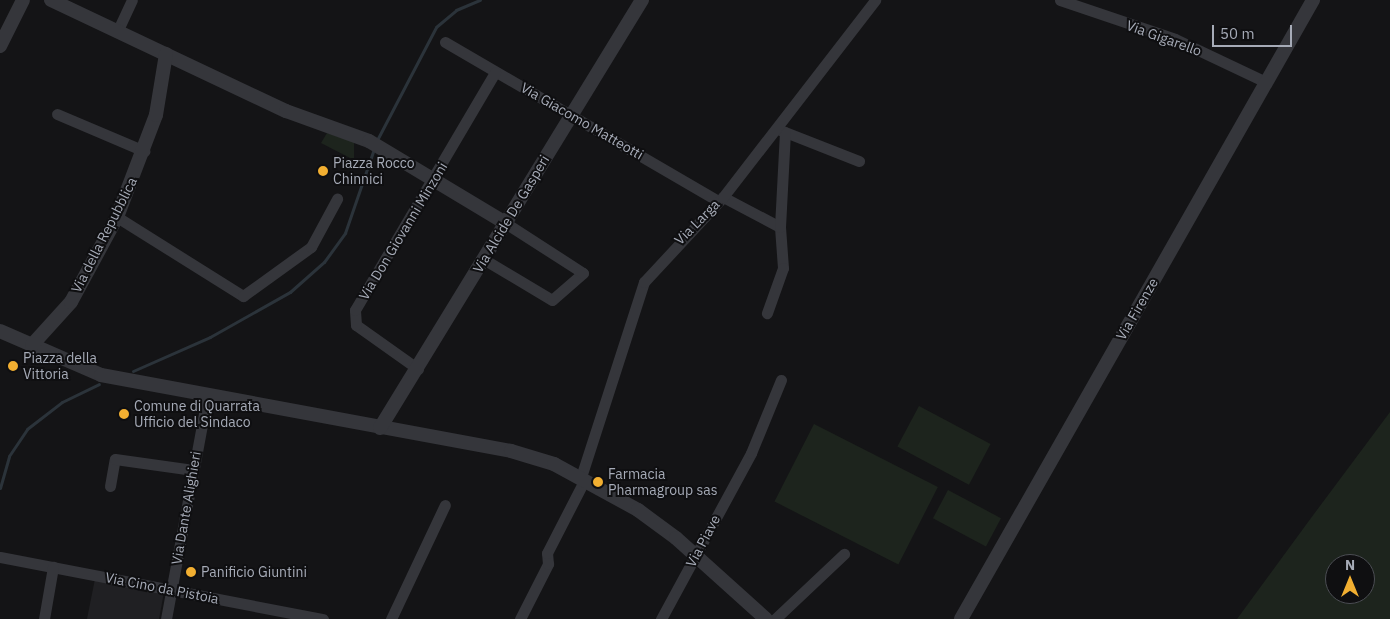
<!DOCTYPE html>
<html>
<head>
<meta charset="utf-8">
<style>
	body { margin:0 }
	#map { position:relative; width:1390px; height:619px; overflow:hidden; background:#141416; font-family:"IBM Plex Sans",sans-serif }
	div>[style] { position:absolute }
	.built>* { inset:0; background:#202023 }
	.green>* { inset:0; background:#1d241d; transform-origin:0 0 }
	.stream>* { height:3px; margin:-1.5px; padding:0 1.5px; transform-origin:1.5px; border-radius:1.5px; background:#2b333a }
	.minor>* { height:11px; margin:-5.5px; padding:0 5.5px; transform-origin:5.5px; border-radius:5.5px; background:#35363b }
	.tertiary>* { height:14px; margin:-7px; padding:0 7px; transform-origin:7px; border-radius:7px; background:#35363b }
	.dots>* { width:14px; height:14px; translate:-50% -50%; box-sizing:border-box; border:2px solid #0f0f11; border-radius:50% }
	span { translate:-50% -50%; white-space:nowrap; text-align:center; line-height:1.15; -webkit-text-stroke:4px #0f0f11; paint-order:stroke }
	.street-label { font-size:14px; color:#a6abb7 }
	.poi-label { font-size:14px; color:#a6abb7 }
	.left { translate:0 -50%; text-align:left }
	.north { position:absolute; left:1325px; top:554px; width:50px; height:50px; box-sizing:border-box; background:#0f0f11; border:1px solid #4b4d53; border-radius:50%; rotate:0deg; font-size:14px; font-weight:700; line-height:20px; text-align:center; color:#a6abb7 }
	.north::after { content:''; display:block; margin:auto; width:18px; height:22px; background:#f2af31; clip-path:polygon(50% 0,100% 100%,50% 72%,0 100%) }
	.scale { position:absolute; left:1212px; top:25px; width:80px; height:22px; box-sizing:border-box; border:2px solid #a6abb7; border-top:0; padding-left:6px; font-size:15px; line-height:18px; white-space:nowrap; color:#a6abb7; -webkit-text-stroke:4px #0f0f11; paint-order:stroke }
</style>
</head>
<body>
<div id="map">
	<div class="built">
		<div style="clip-path:polygon(95px 579px,164px 592px,159px 619px,87px 619px)"></div>
	</div>
	<div class="green">
		<div style="clip-path:polygon(327px 133px,354px 142px,354px 160px,321px 143px)"></div>
		<div style="left:919px;top:406px;width:81px;height:46px;rotate:28deg"></div>
		<div style="clip-path:polygon(evenodd,1390px 412px,1390px 619px,1237px 619px,1311px 518px,1390px 412px,1335px 564px,1365px 564px,1365px 594px,1335px 594px,1335px 564px)"></div>
		<div style="left:814px;top:424px;width:139px;height:87px;rotate:27deg"></div>
		<div style="left:948px;top:490px;width:60px;height:32px;rotate:28deg"></div>
	</div>
	<div class="stream">
		<div style="left:377px;top:140px;width:127px;rotate:-62.4deg"></div>
		<div style="left:436px;top:27px;width:26px;rotate:-40deg"></div>
		<div style="left:456px;top:10px;width:26px;rotate:-23deg"></div>
		<div style="left:133px;top:371px;width:84px;rotate:-23.8deg"></div>
		<div style="left:210px;top:337px;width:92px;rotate:-29.4deg"></div>
		<div style="left:290px;top:292px;width:45px;rotate:-41.4deg"></div>
		<div style="left:324px;top:262px;width:36px;rotate:-54deg"></div>
		<div style="left:345px;top:233px;width:89px;rotate:-71deg"></div>
		<div style="left:0;top:488px;width:33px;rotate:-74deg"></div>
		<div style="left:9px;top:456px;width:32px;rotate:-56deg"></div>
		<div style="left:27px;top:429px;width:44px;rotate:-37.6deg"></div>
		<div style="left:62px;top:402px;width:41px;rotate:-25.9deg"></div>
	</div>
	<div class="minor">
		<div style="left:1060px;top:0;width:121px;rotate:18.7deg"></div>
		<div style="left:1175px;top:39px;width:101px;rotate:25.3deg"></div>
		<div style="left:117px;top:32px;width:35px;rotate:-65deg"></div>
		<div style="left:445px;top:42px;width:316px;rotate:30.2deg"></div>
		<div style="left:57px;top:114px;width:95px;rotate:23deg"></div>
		<div style="left:780px;top:130px;width:85px;rotate:21.4deg"></div>
		<div style="left:723px;top:197px;width:64px;rotate:27.8deg"></div>
		<div style="left:780px;top:227px;width:41px;rotate:85.8deg"></div>
		<div style="left:783px;top:268px;width:48px;rotate:109.6deg"></div>
		<div style="left:117px;top:217px;width:149px;rotate:32.1deg"></div>
		<div style="left:243px;top:296px;width:84px;rotate:-35.8deg"></div>
		<div style="left:311px;top:247px;width:55px;rotate:-61.6deg"></div>
		<div style="left:780px;top:227px;width:95px;rotate:-87deg"></div>
		<div style="left:485px;top:260px;width:78px;rotate:30.8deg"></div>
		<div style="left:552px;top:300px;width:41px;rotate:-41.1deg"></div>
		<div style="left:583px;top:273px;width:90px;rotate:-147.2deg"></div>
		<div style="left:418px;top:369px;width:76px;rotate:-144.6deg"></div>
		<div style="left:356px;top:325px;width:15px;rotate:-94deg"></div>
		<div style="left:355px;top:310px;width:276px;rotate:-59.5deg"></div>
		<div style="left:581px;top:477px;width:205px;rotate:-72.1deg"></div>
		<div style="left:644px;top:282px;width:116px;rotate:-47.1deg"></div>
		<div style="left:723px;top:197px;width:249px;rotate:-52.3deg"></div>
		<div style="left:110px;top:486px;width:27px;rotate:-80deg"></div>
		<div style="left:115px;top:459px;width:79px;rotate:8deg"></div>
		<div style="left:0;top:557px;width:329px;rotate:10.9deg"></div>
		<div style="left:44px;top:619px;width:53px;rotate:-80.2deg"></div>
		<div style="left:166px;top:619px;width:226px;rotate:-79.5deg"></div>
		<div style="left:391px;top:619px;width:126px;rotate:-64.7deg"></div>
		<div style="left:520px;top:619px;width:62px;rotate:-63deg"></div>
		<div style="left:548px;top:564px;width:11px;rotate:-95deg"></div>
		<div style="left:547px;top:553px;width:83px;rotate:-62.8deg"></div>
		<div style="left:661px;top:619px;width:189px;rotate:-61.5deg"></div>
		<div style="left:751px;top:453px;width:79px;rotate:-67.7deg"></div>
		<div style="left:775px;top:619px;width:95px;rotate:-43.3deg"></div>
	</div>
	<div class="tertiary">
		<div style="left:51px;top:0;width:260px;rotate:25.3deg"></div>
		<div style="left:286px;top:111px;width:88px;rotate:19.9deg"></div>
		<div style="left:369px;top:141px;width:161px;rotate:31deg"></div>
		<div style="left:0;top:46px;width:51px;rotate:-63.4deg"></div>
		<div style="left:0;top:331px;width:110px;rotate:23.5deg"></div>
		<div style="left:101px;top:375px;width:417px;rotate:10.5deg"></div>
		<div style="left:511px;top:451px;width:45px;rotate:16.8deg"></div>
		<div style="left:554px;top:464px;width:96px;rotate:28.7deg"></div>
		<div style="left:638px;top:510px;width:47px;rotate:36.4deg"></div>
		<div style="left:676px;top:538px;width:121px;rotate:42deg"></div>
		<div style="left:32px;top:345px;width:58px;rotate:-47.8deg"></div>
		<div style="left:71px;top:302px;width:97px;rotate:-61.6deg"></div>
		<div style="left:117px;top:217px;width:109px;rotate:-69.1deg"></div>
		<div style="left:156px;top:115px;width:62px;rotate:-80.7deg"></div>
		<div style="left:380px;top:428px;width:502px;rotate:-58.53deg"></div>
		<div style="left:961px;top:619px;width:712px;rotate:-60.37deg"></div>
	</div>
	<div class="dots">
		<div style="left:323px;top:171px;background:#f2af31"></div>
		<div style="left:13px;top:366px;background:#f2af31"></div>
		<div style="left:124px;top:414px;background:#f2af31"></div>
		<div style="left:598px;top:482px;background:#f2af31"></div>
		<div style="left:191px;top:572px;background:#f2af31"></div>
	</div>
	<div class="street-label">
		<span style="left:1164px;top:38px;rotate:20deg">Via Gigarello</span>
		<span style="left:582px;top:121px;rotate:30deg">Via Giacomo Matteotti</span>
		<span style="left:511px;top:214px;rotate:-59deg">Via Alcide De Gasperi</span>
		<span style="left:697px;top:222px;rotate:-45deg">Via Larga</span>
		<span style="left:403px;top:231px;rotate:-59deg">Via Don Giovanni Minzoni</span>
		<span style="left:104px;top:235px;rotate:-63deg">Via della Repubblica</span>
		<span style="left:1137px;top:309px;rotate:-60deg">Via Firenze</span>
		<span style="left:186px;top:508px;rotate:-80deg">Via Dante Alighieri</span>
		<span style="left:703px;top:541px;rotate:-62deg">Via Piave</span>
		<span style="left:162px;top:588px;rotate:11deg">Via Cino da Pistoia</span>
	</div>
	<div class="poi-label">
		<span class="left" style="left:333px;top:171px">Piazza Rocco<br>Chinnici</span>
		<span class="left" style="left:23px;top:366px">Piazza della<br>Vittoria</span>
		<span class="left" style="left:134px;top:414px">Comune di Quarrata<br>Ufficio del Sindaco</span>
		<span class="left" style="left:608px;top:482px">Farmacia<br>Pharmagroup sas</span>
		<span class="left" style="left:201px;top:572px">Panificio Giuntini</span>
	</div>
	<div class="north">N</div>
	<div class="scale">50 m</div>
</div>
</body>
</html>
